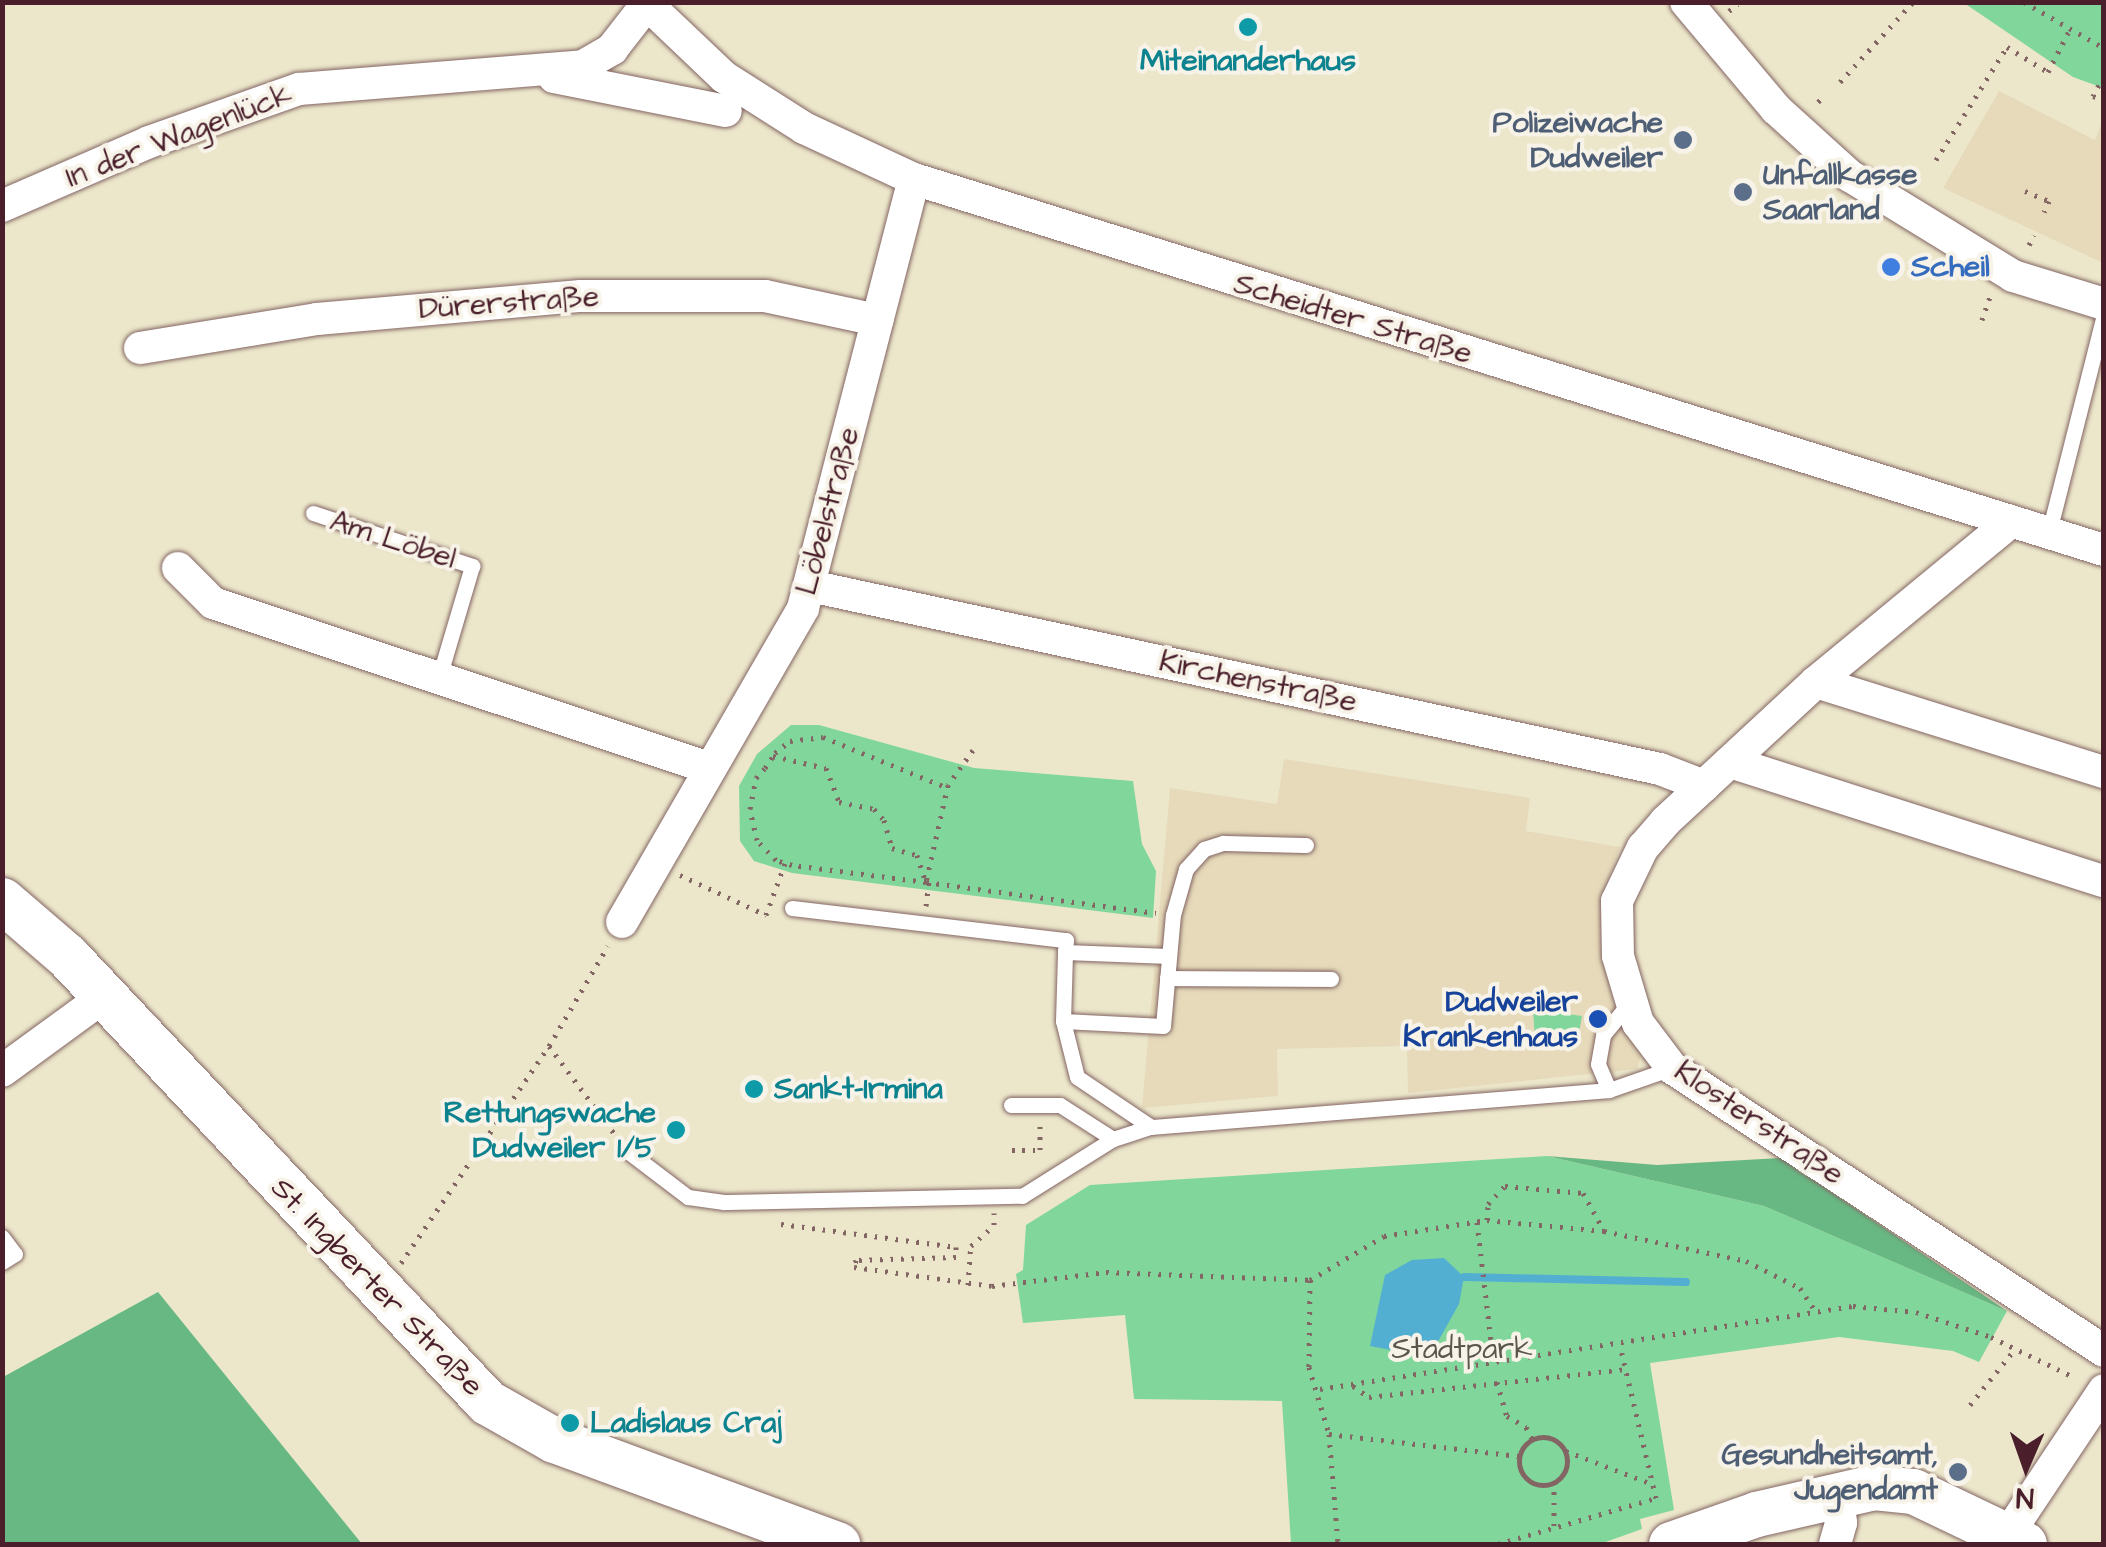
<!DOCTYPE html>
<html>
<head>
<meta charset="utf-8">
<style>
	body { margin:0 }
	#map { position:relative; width:2106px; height:1547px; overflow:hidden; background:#ece7cb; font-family:"Architects Daughter",sans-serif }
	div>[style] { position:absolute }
	.built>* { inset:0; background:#e6daba }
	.green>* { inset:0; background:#81d79b }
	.forest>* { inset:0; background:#68b883 }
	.water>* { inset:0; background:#53afd1 }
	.stream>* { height:8px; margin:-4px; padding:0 4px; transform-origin:4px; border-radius:4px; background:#53afd1 }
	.path>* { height:5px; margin-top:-2.5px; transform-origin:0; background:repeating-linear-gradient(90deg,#836563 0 2.5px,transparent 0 10.5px) }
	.path>.ring { margin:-2.5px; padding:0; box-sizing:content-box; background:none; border:5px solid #836563; border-radius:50% }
	.roads { filter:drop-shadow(0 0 2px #836563) drop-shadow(0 0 2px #836563) }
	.lane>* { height:15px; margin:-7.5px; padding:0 7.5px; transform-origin:7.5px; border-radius:7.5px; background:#fff }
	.street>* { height:32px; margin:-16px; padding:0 16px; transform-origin:16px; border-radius:16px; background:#fff }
	.secondary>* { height:45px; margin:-22.5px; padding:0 22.5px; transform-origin:22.5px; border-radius:22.5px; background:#fff }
	.dots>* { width:28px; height:28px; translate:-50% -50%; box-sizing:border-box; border:5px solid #f7f3e8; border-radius:50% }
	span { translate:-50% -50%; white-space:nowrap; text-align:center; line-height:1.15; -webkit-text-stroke:8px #f7f3e8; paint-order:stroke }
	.culture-label { font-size:30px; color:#0d838f; font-weight:700 }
	.left { translate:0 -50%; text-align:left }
	.right { translate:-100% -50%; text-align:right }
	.service-label { font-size:30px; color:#4e5e75; font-weight:700 }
	.street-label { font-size:30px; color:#4a1f2b }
	.shop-label { font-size:30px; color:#366cbe; font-weight:700 }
	.transit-label { font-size:30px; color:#164399; font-weight:700 }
	.park-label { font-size:30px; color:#5a564d }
	.frame { position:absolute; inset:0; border:5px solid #4a1f2b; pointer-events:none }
	.north { position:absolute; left:1976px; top:1417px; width:100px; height:100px; -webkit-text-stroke:8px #f7f3e8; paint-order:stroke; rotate:182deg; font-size:28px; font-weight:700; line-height:40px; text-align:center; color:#4a1f2b }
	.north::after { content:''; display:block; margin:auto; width:35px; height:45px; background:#4a1f2b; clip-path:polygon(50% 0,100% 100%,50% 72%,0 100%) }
</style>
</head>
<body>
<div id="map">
	<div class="built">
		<div style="clip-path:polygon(1999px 91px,2095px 140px,2103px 120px,2103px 263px,1943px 188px)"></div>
		<div style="clip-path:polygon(1284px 759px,1530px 798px,1526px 831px,1620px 847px,1604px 891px,1601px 935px,1608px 970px,1643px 1048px,1637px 1069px,1408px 1093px,1407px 1046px,1277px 1049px,1278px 1096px,1142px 1108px,1170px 788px,1277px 804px)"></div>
	</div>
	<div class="green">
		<div style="clip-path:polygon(1964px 3px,2103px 3px,2103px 88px,2073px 77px)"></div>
		<div style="clip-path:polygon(791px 725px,819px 725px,974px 768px,1133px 781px,1142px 844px,1156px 871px,1153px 918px,792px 873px,754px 861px,740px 841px,739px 786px,757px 754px)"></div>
		<div style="clip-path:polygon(1533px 1009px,1582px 1016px,1578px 1038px,1535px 1040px)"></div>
		<div style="clip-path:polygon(1547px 1156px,1764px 1206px,2007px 1311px,1979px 1362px,1953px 1351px,1839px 1337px,1650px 1363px,1674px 1510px,1640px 1519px,1642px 1529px,1600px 1544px,1291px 1544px,1282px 1401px,1134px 1399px,1125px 1315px,1023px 1323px,1016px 1274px,1023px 1270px,1026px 1225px,1090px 1185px)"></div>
	</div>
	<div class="forest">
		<div style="clip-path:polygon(1547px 1156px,1657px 1165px,1781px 1158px,2007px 1311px,1764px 1206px)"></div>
		<div style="clip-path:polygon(158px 1292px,362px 1544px,3px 1544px,3px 1377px)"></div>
	</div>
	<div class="water">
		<div style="clip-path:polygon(1444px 1258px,1464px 1277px,1459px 1304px,1435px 1347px,1407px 1353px,1370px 1346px,1385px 1275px,1412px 1260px)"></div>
	</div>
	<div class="stream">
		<div style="left:1464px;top:1277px;width:222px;rotate:1.3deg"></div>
	</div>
	<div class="path">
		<div style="left:2024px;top:2px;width:92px;rotate:29.9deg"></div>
		<div style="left:1729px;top:11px;width:11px;rotate:-38deg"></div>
		<div style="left:2104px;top:76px;width:23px;rotate:119deg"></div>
		<div style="left:2093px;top:96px;width:12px;rotate:20deg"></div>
		<div style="left:1840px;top:82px;width:108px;rotate:-47.6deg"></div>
		<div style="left:1818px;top:102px;width:6px;rotate:-45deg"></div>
		<div style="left:1936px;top:160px;width:133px;rotate:-57.9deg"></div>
		<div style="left:2007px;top:47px;width:48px;rotate:31.4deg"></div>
		<div style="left:2048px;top:72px;width:46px;rotate:-62.9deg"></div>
		<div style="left:2025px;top:191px;width:26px;rotate:23deg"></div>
		<div style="left:2049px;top:201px;width:12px;rotate:114deg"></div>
		<div style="left:2029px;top:245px;width:11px;rotate:-63deg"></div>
		<div style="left:1982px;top:320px;width:28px;rotate:-71deg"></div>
		<div style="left:973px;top:750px;width:43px;rotate:125.5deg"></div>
		<div style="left:948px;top:785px;width:99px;rotate:102.8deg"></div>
		<div style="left:926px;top:882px;width:232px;rotate:7.7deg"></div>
		<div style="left:773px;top:756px;width:54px;rotate:12.8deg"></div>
		<div style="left:826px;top:768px;width:36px;rotate:69deg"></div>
		<div style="left:839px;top:802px;width:36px;rotate:11deg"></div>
		<div style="left:874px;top:809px;width:15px;rotate:48deg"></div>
		<div style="left:884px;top:820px;width:29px;rotate:74deg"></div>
		<div style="left:892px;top:848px;width:26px;rotate:16deg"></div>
		<div style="left:917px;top:855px;width:28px;rotate:72deg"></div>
		<div style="left:926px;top:882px;width:135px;rotate:-172.8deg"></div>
		<div style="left:792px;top:865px;width:17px;rotate:-163deg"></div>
		<div style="left:776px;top:860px;width:28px;rotate:-134deg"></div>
		<div style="left:757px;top:840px;width:32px;rotate:-103deg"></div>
		<div style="left:750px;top:809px;width:32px;rotate:-79deg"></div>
		<div style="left:756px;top:778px;width:13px;rotate:-48deg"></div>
		<div style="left:765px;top:768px;width:18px;rotate:-56deg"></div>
		<div style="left:775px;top:753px;width:19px;rotate:-39deg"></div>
		<div style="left:790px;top:741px;width:33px;rotate:-7deg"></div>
		<div style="left:823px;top:737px;width:135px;rotate:22.2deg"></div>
		<div style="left:680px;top:875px;width:95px;rotate:24.9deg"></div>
		<div style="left:766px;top:915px;width:55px;rotate:-69.9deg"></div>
		<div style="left:926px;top:906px;width:24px;rotate:-83deg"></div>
		<div style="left:549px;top:1046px;width:112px;rotate:53.3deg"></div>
		<div style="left:1012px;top:1150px;width:28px"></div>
		<div style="left:1040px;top:1150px;width:24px;rotate:-90deg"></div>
		<div style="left:1487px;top:1220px;width:16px;rotate:-86deg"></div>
		<div style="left:1488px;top:1204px;width:25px;rotate:-47deg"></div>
		<div style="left:1505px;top:1186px;width:78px;rotate:5.1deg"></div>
		<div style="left:1583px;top:1193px;width:41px;rotate:60.9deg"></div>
		<div style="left:1477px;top:1222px;width:145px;rotate:83.3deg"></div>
		<div style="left:781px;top:1224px;width:177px;rotate:7.5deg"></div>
		<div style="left:956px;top:1247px;width:10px;rotate:90deg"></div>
		<div style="left:956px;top:1257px;width:100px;rotate:178.3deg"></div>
		<div style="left:856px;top:1260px;width:7px;rotate:106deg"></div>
		<div style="left:854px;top:1267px;width:139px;rotate:7.8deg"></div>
		<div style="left:992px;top:1286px;width:115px;rotate:-7deg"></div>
		<div style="left:1106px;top:1272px;width:204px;rotate:2.2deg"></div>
		<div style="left:1310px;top:1280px;width:86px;rotate:-30.7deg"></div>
		<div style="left:1384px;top:1236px;width:104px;rotate:-8.8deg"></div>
		<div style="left:1487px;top:1220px;width:118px;rotate:5.4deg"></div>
		<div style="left:1604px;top:1231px;width:145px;rotate:11.9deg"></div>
		<div style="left:1746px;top:1261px;width:60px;rotate:26.6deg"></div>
		<div style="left:1800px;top:1288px;width:29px;rotate:56deg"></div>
		<div style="left:401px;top:1263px;width:263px;rotate:-55.7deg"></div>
		<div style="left:549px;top:1046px;width:116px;rotate:-59.5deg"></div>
		<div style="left:1310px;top:1280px;width:87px;rotate:90.7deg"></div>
		<div style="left:1309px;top:1367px;width:70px;rotate:73.4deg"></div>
		<div style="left:1329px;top:1434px;width:110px;rotate:85.3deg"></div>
		<div style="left:968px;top:1285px;width:39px;rotate:-86deg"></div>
		<div style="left:971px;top:1246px;width:31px;rotate:-42deg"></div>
		<div style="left:994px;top:1225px;width:12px;rotate:-90deg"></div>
		<div style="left:1497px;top:1382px;width:35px;rotate:74deg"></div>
		<div style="left:1507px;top:1416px;width:22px;rotate:30deg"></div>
		<div style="left:1526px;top:1427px;width:13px;rotate:63deg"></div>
		<div style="left:1353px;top:1386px;width:19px;rotate:35deg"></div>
		<div style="left:1369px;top:1397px;width:258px;rotate:-6.2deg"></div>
		<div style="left:1320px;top:1389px;width:539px;rotate:-8.85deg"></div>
		<div style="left:1853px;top:1306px;width:63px;rotate:5.4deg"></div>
		<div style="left:1916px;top:1312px;width:79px;rotate:18.4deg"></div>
		<div style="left:1991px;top:1337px;width:94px;rotate:25.8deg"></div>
		<div style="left:1970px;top:1405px;width:72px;rotate:-51.2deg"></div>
		<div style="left:1329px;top:1434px;width:191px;rotate:6.6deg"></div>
		<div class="ring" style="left:1519px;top:1437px;width:43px;height:43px"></div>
		<div style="left:1566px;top:1451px;width:92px;rotate:21deg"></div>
		<div style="left:1554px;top:1526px;width:44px;rotate:-90deg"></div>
		<div style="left:1498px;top:1544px;width:165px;rotate:-16.2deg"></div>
		<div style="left:1656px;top:1498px;width:156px;rotate:-103.3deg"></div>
	</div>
	<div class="roads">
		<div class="lane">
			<div style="left:313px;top:513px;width:168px;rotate:18.4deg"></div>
			<div style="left:472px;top:566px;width:120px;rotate:106.5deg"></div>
			<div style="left:2053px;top:516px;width:208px;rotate:-75.8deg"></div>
			<div style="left:792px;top:908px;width:276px;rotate:6.7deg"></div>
			<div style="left:1066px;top:940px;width:12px;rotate:95deg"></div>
			<div style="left:1167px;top:978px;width:164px;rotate:0.3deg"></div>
			<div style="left:1063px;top:1021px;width:69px;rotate:-88.3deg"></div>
			<div style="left:1065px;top:952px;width:104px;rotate:2.2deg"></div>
			<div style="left:1609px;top:1090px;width:28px;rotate:-113deg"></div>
			<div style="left:1598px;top:1064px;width:29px;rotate:-80deg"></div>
			<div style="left:1603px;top:1035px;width:43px;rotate:-50.7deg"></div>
			<div style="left:1011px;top:1105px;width:49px"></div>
			<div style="left:1060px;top:1105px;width:63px;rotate:32.7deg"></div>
			<div style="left:1151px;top:1127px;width:89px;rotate:-146deg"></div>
			<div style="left:1077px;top:1077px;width:58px;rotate:-104deg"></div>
			<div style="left:1063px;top:1021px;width:100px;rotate:2.9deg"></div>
			<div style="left:1163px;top:1026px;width:111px;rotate:-84.9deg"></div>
			<div style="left:1173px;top:915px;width:48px;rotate:-74.2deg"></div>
			<div style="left:1186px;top:869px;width:27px;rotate:-48deg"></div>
			<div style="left:1204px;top:849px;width:20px;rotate:-18deg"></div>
			<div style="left:1223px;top:843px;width:83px;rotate:1.4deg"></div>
			<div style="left:626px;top:1150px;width:78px;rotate:37.2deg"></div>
			<div style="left:688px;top:1197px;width:36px;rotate:8deg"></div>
			<div style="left:724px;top:1202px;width:298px;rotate:-1.2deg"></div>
			<div style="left:1022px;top:1196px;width:107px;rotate:-32.1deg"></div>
			<div style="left:1113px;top:1139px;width:40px;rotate:-18deg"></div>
			<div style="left:1151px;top:1127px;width:459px;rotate:-4.6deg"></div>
			<div style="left:1609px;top:1090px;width:67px;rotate:-19.2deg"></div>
			<div style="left:2px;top:1237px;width:21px;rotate:53deg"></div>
			<div style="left:15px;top:1254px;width:15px;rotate:148deg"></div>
		</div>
		<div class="street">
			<div style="left:645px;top:2px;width:109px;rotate:43.5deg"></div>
			<div style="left:724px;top:77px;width:95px;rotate:32.5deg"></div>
			<div style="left:804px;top:128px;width:121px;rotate:24.9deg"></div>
			<div style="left:914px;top:179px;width:1246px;rotate:17.32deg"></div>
			<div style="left:1686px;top:2px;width:140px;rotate:49.9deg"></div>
			<div style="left:1776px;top:109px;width:100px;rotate:42.2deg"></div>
			<div style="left:1850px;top:176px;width:191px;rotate:31.5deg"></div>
			<div style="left:2013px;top:276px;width:95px;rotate:17.1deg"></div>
			<div style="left:554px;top:77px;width:175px;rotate:11.2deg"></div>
			<div style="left:2px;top:206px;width:160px;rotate:-23.5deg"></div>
			<div style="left:149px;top:142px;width:159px;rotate:-19.5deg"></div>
			<div style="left:299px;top:89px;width:285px;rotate:-4.6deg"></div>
			<div style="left:583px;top:66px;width:34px;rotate:-30deg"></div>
			<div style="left:612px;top:49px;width:57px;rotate:-52.1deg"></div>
			<div style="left:140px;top:348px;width:179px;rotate:-9.3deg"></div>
			<div style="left:317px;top:319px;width:265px;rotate:-5deg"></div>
			<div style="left:581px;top:296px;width:184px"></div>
			<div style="left:765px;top:296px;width:115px;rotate:12.1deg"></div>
			<div style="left:2009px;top:523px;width:250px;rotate:140.5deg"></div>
			<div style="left:1816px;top:682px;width:205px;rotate:137.2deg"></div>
			<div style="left:1666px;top:821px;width:35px;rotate:131deg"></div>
			<div style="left:1643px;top:847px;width:60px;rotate:115.7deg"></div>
			<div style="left:1617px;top:901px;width:55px;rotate:89deg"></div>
			<div style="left:1618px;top:956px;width:70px;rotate:73.4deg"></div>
			<div style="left:1638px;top:1023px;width:56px;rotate:52.9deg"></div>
			<div style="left:1672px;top:1068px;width:516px;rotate:33.23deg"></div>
			<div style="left:178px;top:568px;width:49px;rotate:45deg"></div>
			<div style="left:213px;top:603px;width:523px;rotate:18.4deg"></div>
			<div style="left:810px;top:586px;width:869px;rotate:12.15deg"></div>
			<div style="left:1660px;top:769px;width:47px;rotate:21.1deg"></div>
			<div style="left:1816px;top:682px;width:302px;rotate:17.4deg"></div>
			<div style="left:1730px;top:762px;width:392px;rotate:17.7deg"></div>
			<div style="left:622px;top:922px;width:362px;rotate:-60deg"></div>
			<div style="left:803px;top:608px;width:443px;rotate:-75.5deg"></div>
			<div style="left:2px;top:1071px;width:127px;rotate:-36.1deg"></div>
			<div style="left:2008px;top:1534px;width:173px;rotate:-56.3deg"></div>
			<div style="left:1835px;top:1544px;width:22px;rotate:-74deg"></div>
			<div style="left:1841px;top:1523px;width:31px;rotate:-96deg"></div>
		</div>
		<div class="secondary">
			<div style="left:2px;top:900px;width:86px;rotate:40.7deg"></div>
			<div style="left:67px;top:956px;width:613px;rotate:46.72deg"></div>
			<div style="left:487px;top:1402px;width:77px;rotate:29.6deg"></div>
			<div style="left:554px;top:1440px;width:302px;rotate:20.2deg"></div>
			<div style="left:1671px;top:1544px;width:90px;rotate:-19.4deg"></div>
			<div style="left:1756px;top:1514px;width:121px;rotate:-12.9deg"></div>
			<div style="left:1874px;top:1487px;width:39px;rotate:6deg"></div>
			<div style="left:1913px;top:1491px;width:123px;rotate:25.5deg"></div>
		</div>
	</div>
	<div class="dots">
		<div style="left:1248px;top:27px;background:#0f9aa8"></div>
		<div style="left:1683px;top:140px;background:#5c6f8a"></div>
		<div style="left:1743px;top:192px;background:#5c6f8a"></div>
		<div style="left:1891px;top:267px;background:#3f7fe0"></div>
		<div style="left:1598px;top:1019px;background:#1a4fb4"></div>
		<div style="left:754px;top:1089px;background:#0f9aa8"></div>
		<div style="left:676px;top:1130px;background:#0f9aa8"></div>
		<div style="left:570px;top:1423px;background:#0f9aa8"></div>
		<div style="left:1958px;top:1472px;background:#5c6f8a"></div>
	</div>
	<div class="culture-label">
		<span style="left:1248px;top:61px">Miteinanderhaus</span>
		<span class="left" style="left:774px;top:1089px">Sankt-Irmina</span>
		<span class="right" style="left:656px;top:1130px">Rettungswache<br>Dudweiler 1/5</span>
		<span class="left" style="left:590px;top:1423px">Ladislaus Craj</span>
	</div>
	<div class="service-label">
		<span class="right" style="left:1663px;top:140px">Polizeiwache<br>Dudweiler</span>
		<span class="left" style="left:1763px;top:192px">Unfallkasse<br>Saarland</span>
		<span class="right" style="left:1938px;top:1472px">Gesundheitsamt,<br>Jugendamt</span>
	</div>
	<div class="street-label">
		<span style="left:179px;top:136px;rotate:-21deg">In der Wagenlück</span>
		<span style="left:509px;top:303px;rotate:-4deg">Dürerstraße</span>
		<span style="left:1353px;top:319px;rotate:17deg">Scheidter Straße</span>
		<span style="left:828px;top:511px;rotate:-75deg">Löbelstraße</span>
		<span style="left:393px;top:540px;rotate:18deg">Am Löbel</span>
		<span style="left:1258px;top:682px;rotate:12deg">Kirchenstraße</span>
		<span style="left:1759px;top:1123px;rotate:34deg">Klosterstraße</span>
		<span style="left:377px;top:1287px;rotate:46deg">St. Ingberter Straße</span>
	</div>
	<div class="shop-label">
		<span class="left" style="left:1911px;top:267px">Scheil</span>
	</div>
	<div class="transit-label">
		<span class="right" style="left:1578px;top:1019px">Dudweiler<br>Krankenhaus</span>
	</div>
	<div class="park-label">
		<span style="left:1462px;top:1349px">Stadtpark</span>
	</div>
	<div class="frame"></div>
	<div class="north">N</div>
</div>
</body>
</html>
